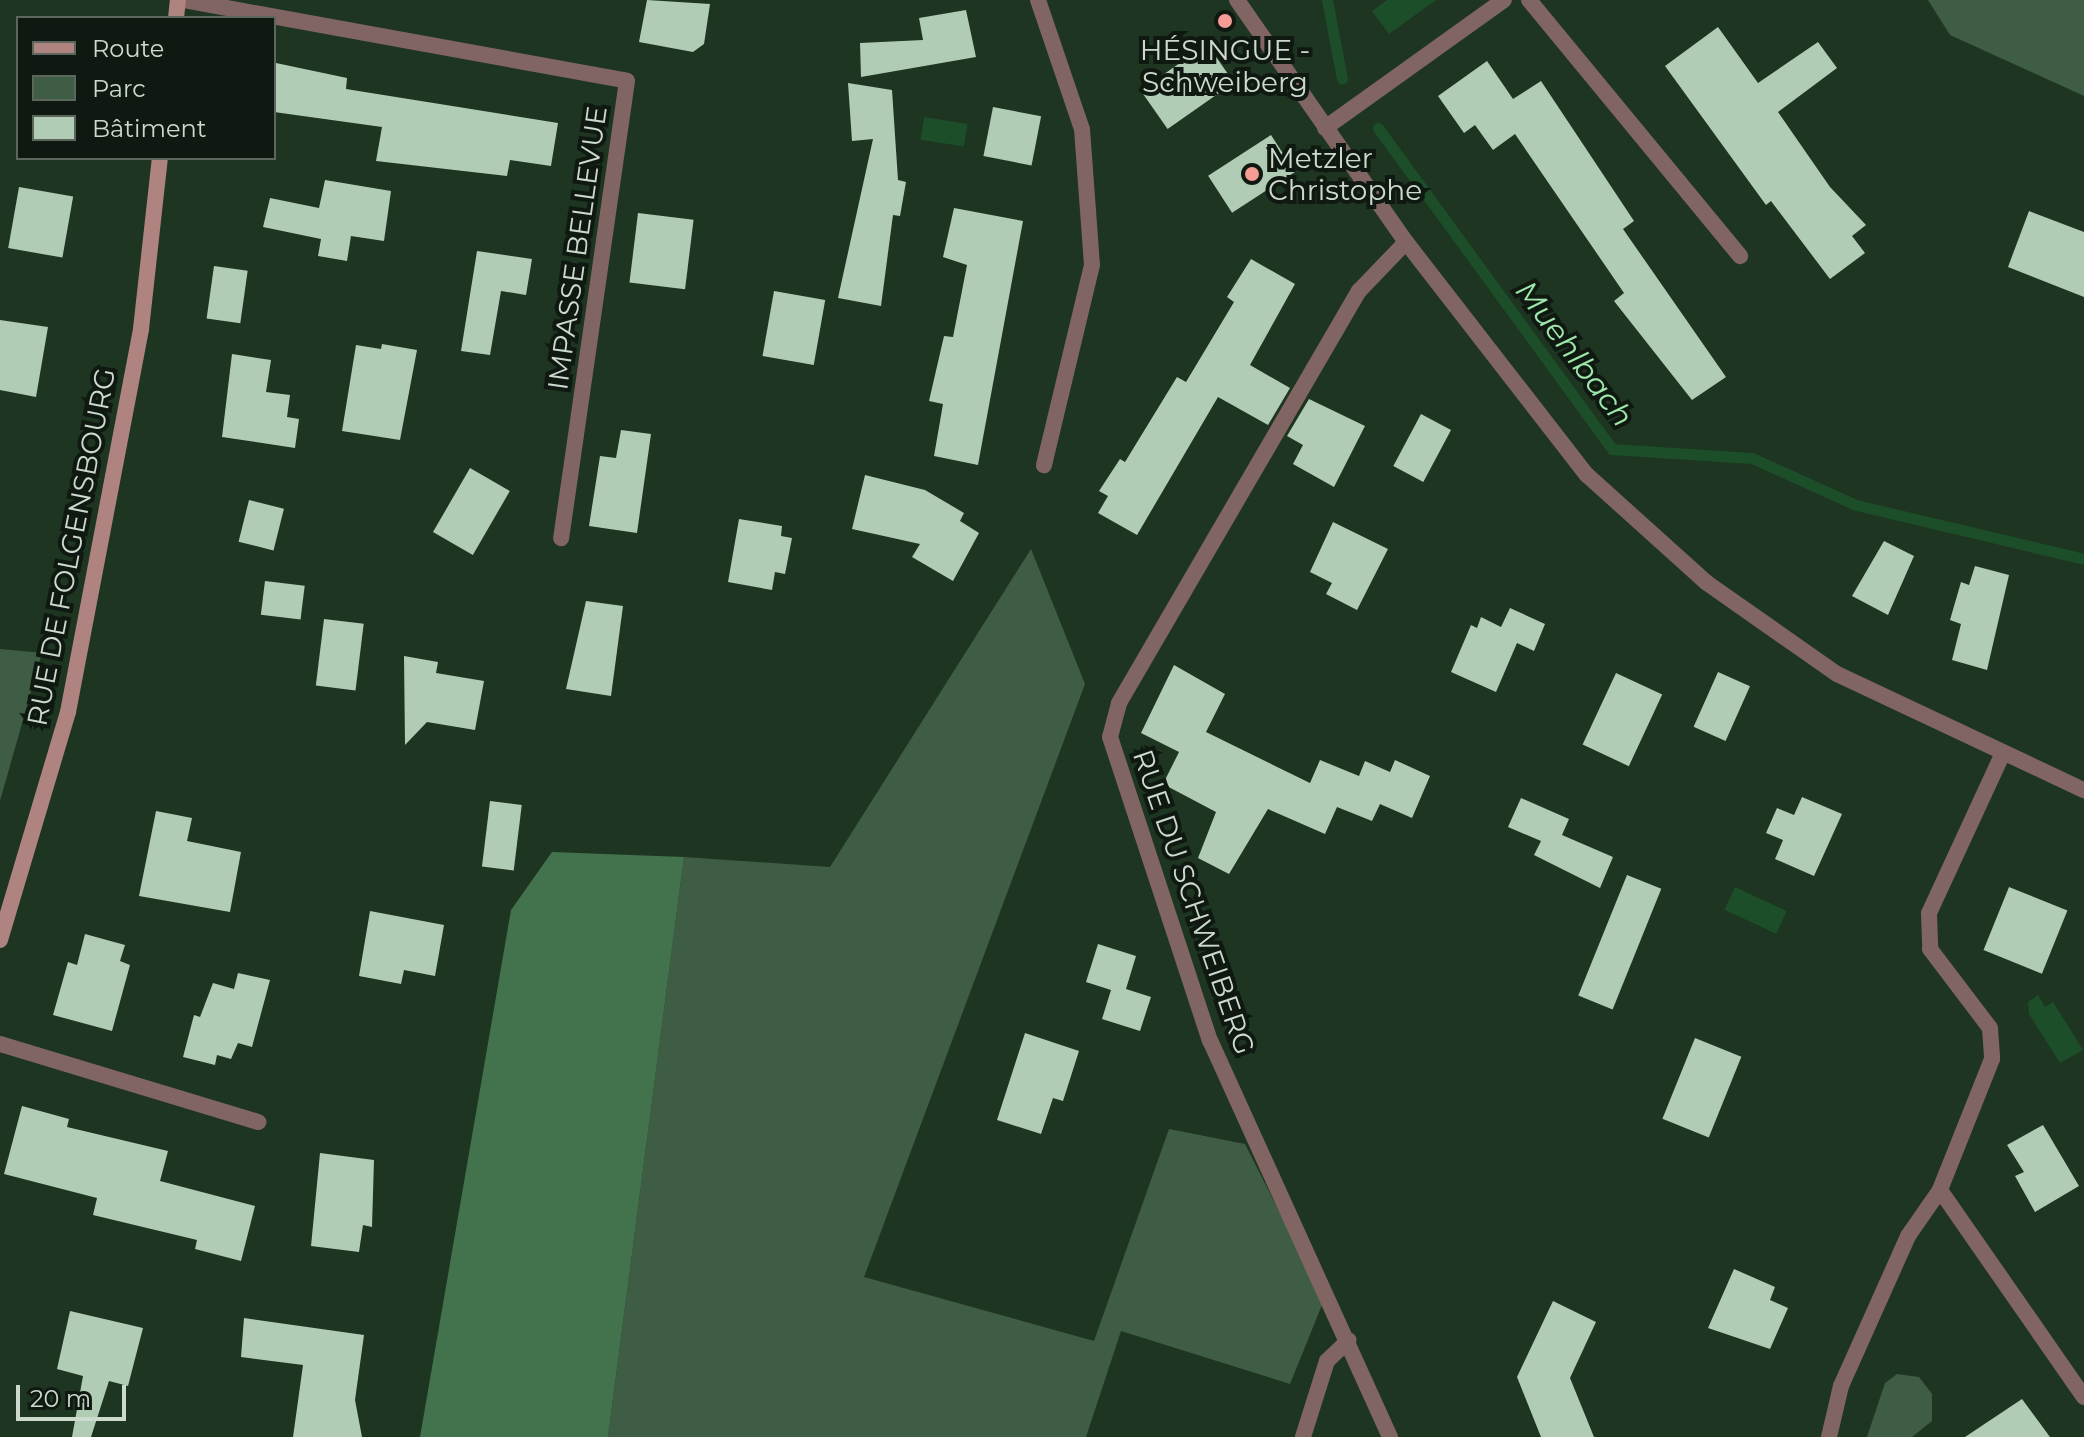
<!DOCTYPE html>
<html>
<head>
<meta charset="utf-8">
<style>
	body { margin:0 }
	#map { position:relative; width:2084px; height:1437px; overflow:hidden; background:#1e3522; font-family:Montserrat,sans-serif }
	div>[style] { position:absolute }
	.green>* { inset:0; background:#3f5d44 }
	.forest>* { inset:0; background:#42734d }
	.water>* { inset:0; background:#1c4e29; transform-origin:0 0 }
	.stream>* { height:11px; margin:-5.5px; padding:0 5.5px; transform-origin:5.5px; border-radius:5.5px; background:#1c4e29 }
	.building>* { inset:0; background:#b1ccb5; transform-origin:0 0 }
	.minor>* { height:16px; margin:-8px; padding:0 8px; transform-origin:8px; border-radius:8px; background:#816563 }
	.tertiary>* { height:16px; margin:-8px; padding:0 8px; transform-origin:8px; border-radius:8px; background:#816563 }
	.secondary>* { height:16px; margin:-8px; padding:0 8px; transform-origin:8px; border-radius:8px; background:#af8380 }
	.dots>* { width:22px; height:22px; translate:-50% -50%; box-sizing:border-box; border:4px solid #0f1911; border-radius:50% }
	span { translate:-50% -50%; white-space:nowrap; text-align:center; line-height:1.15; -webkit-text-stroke:8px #0f1911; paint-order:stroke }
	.poi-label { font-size:28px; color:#ccdace }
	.left { translate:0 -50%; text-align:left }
	.street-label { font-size:28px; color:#ccdace }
	.water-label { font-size:30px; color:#9de7ab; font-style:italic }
	.legend { position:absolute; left:16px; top:16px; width:260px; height:144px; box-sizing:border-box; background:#0f1911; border:2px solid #5b665d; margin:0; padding:10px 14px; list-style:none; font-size:24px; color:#ccdace }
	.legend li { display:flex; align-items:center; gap:16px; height:40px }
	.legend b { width:40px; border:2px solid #5b665d }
	.scale { position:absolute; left:16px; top:1385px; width:110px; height:36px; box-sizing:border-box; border:4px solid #ccdace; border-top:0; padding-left:10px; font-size:24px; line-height:28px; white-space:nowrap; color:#ccdace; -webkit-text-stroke:6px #0f1911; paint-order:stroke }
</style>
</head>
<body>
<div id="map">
	<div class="green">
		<div style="clip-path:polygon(1928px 0,2084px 0,2084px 96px,1950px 35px)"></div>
		<div style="clip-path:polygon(1031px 549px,1085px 684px,864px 1277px,1094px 1341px,1169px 1129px,1245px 1144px,1324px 1300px,1290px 1384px,1121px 1331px,1086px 1437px,608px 1437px,684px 857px,830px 867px)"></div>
		<div style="clip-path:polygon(0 649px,42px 653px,0 801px)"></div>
		<div style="clip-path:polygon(1897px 1374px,1919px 1377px,1932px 1394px,1932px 1421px,1912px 1437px,1867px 1437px,1885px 1383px)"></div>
	</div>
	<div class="forest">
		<div style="clip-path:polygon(552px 852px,684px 857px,608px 1437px,420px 1437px,511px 910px)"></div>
	</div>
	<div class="water">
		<div style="clip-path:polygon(1387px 0,1436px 0,1389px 34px,1372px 11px)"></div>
		<div style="left:924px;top:117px;width:44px;height:23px;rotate:9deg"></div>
		<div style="left:1735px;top:887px;width:57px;height:25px;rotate:25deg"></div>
		<div style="clip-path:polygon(2038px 995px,2045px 1007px,2053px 1002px,2083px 1050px,2060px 1063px,2029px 1014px,2028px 1002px)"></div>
	</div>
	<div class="stream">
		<div style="left:1327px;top:0;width:80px;rotate:79.2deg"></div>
		<div style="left:1378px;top:128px;width:397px;rotate:53.9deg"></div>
		<div style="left:1612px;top:449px;width:140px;rotate:3.7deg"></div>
		<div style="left:1752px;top:458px;width:114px;rotate:24.3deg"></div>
		<div style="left:1856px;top:505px;width:234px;rotate:13.3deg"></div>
	</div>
	<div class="building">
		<div style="clip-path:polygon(647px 0,710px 4px,704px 44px,693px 52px,639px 42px)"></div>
		<div style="clip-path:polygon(966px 10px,976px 57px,861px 77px,860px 43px,923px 40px,919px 18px)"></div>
		<div style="clip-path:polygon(1718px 27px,1758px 83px,1818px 42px,1837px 68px,1778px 112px,1830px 187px,1866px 225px,1852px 236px,1865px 253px,1830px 279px,1771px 201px,1766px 205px,1665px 66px)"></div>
		<div style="left:1207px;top:44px;width:47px;height:81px;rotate:55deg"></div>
		<div style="clip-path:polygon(1487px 61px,1513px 99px,1541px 81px,1634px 221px,1623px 229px,1726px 377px,1692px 400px,1614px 301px,1624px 293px,1515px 134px,1493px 150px,1475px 125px,1464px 133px,1438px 96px)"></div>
		<div style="clip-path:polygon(276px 63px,347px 78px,346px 89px,558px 123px,551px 166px,510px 160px,507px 176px,376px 161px,382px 127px,274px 112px)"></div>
		<div style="clip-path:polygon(848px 83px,892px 90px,898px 180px,906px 182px,900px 216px,893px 215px,881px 306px,838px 298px,873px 139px,852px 141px)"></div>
		<div style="left:993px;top:107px;width:49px;height:50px;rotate:11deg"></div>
		<div style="left:1271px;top:135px;width:44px;height:75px;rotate:57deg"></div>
		<div style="clip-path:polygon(325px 180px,391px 191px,384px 241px,351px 236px,347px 261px,318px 256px,321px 239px,263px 227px,270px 198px,319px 208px)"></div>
		<div style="left:19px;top:187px;width:55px;height:62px;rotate:10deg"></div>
		<div style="clip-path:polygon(954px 208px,1023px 221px,978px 465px,934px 456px,943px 404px,929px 401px,944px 336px,953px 337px,967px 265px,943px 257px)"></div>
		<div style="clip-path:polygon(2029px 211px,2084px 232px,2084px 297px,2008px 267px)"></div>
		<div style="left:638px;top:213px;width:56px;height:70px;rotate:7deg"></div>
		<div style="clip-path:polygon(477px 251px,532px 259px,526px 295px,501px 291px,490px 355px,461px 351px)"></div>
		<div style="clip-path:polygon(1251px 259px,1295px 284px,1250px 365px,1290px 388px,1268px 425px,1218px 397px,1137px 535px,1098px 513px,1108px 496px,1099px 491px,1120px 459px,1125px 462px,1177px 377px,1186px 382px,1234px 302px,1227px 297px)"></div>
		<div style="left:214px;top:266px;width:34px;height:53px;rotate:8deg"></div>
		<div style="left:774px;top:291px;width:52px;height:66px;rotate:10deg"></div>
		<div style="clip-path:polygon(0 320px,48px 327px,36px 397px,0 390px)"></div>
		<div style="clip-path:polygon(382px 344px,417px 350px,400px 440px,342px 431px,356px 345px,381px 349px)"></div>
		<div style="clip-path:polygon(232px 354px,271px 360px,266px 392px,290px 395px,287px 417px,299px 419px,295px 448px,222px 437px)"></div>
		<div style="clip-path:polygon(1309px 399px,1365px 426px,1334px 487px,1293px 464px,1303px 445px,1287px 436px)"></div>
		<div style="left:1421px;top:414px;width:34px;height:59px;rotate:28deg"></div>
		<div style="clip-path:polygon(621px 430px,651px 434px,637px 533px,589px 526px,600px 456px,616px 458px)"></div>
		<div style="left:470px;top:468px;width:46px;height:74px;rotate:30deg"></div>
		<div style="clip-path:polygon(865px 475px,925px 490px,964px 513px,960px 521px,979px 533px,953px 581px,912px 557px,920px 544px,852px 529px)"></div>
		<div style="left:249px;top:500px;width:36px;height:43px;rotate:14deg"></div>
		<div style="clip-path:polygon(739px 519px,782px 526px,781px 536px,792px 538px,785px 574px,775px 572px,772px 590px,728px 582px)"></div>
		<div style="clip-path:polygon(1333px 522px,1388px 549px,1357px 610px,1326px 594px,1332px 583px,1310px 572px)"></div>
		<div style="clip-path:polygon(1884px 541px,1914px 556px,1888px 615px,1852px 596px)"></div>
		<div style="clip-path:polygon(1975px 566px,2009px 575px,1987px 670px,1952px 660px,1961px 624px,1950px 620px,1961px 582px,1969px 585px)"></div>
		<div style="left:265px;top:581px;width:40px;height:34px;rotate:7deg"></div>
		<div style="clip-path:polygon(586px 601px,623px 606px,611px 696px,566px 689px)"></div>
		<div style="clip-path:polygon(1510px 608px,1545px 624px,1534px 651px,1517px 643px,1496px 692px,1451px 672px,1471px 625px,1477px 628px,1481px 617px,1501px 627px)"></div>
		<div style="left:324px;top:619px;width:40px;height:67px;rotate:7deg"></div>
		<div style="clip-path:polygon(404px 656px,438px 662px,436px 673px,484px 681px,475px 730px,427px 722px,405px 745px)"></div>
		<div style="clip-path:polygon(1174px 665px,1225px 694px,1206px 732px,1310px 783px,1320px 760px,1359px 776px,1365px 761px,1390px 772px,1395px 760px,1430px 776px,1412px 818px,1380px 804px,1372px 821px,1337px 807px,1325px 834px,1268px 809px,1229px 874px,1198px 858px,1216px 812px,1163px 784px,1179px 752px,1141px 733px)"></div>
		<div style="left:1718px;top:672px;width:35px;height:60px;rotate:24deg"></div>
		<div style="left:1616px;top:673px;width:51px;height:79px;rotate:25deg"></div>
		<div style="clip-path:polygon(1802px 797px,1842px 814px,1814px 876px,1775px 859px,1783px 840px,1766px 833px,1777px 808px,1794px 815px)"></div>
		<div style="clip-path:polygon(1521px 798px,1569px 819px,1562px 835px,1613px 857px,1600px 888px,1534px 855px,1541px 841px,1508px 827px)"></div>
		<div style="left:490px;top:801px;width:32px;height:66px;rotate:7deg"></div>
		<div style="clip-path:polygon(156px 811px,192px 818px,187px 841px,241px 852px,230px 912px,139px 896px)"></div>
		<div style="left:1627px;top:875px;width:37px;height:130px;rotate:22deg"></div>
		<div style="left:2009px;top:887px;width:63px;height:68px;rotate:22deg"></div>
		<div style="clip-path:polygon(370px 911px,444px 925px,435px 976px,404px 970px,401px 984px,359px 976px)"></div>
		<div style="clip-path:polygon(85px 934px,125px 945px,120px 961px,130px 965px,112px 1031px,53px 1015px,68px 962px,77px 965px)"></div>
		<div style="clip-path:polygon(1098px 944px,1136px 956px,1126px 989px,1151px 997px,1140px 1031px,1102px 1019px,1111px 990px,1086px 982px)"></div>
		<div style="clip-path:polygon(238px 973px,270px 980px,252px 1047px,238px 1043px,231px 1059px,217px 1055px,215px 1065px,183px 1057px,194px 1015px,200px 1017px,213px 983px,234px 989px)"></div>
		<div style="clip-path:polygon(1025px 1033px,1079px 1051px,1063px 1101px,1053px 1098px,1041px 1134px,997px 1120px)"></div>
		<div style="left:1695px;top:1038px;width:50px;height:87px;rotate:22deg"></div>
		<div style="clip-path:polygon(22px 1106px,69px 1119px,67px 1127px,168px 1151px,160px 1181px,255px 1206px,241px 1261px,195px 1249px,197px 1240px,93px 1215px,97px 1198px,4px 1174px)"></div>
		<div style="clip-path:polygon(2043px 1125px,2079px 1186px,2035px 1212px,2015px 1176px,2024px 1172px,2007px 1145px)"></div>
		<div style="clip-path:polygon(320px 1153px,374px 1160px,372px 1227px,363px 1225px,359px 1252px,311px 1246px)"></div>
		<div style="clip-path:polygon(1734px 1269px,1775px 1287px,1770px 1300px,1788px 1308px,1770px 1349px,1708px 1328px)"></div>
		<div style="clip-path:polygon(1553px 1301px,1596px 1322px,1570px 1378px,1594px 1437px,1541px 1437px,1517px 1377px)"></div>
		<div style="clip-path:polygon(70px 1311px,143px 1328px,128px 1386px,109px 1381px,91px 1437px,72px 1437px,83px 1376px,57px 1369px)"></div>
		<div style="clip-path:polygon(244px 1318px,364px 1335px,355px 1400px,362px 1437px,293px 1437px,303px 1365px,241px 1357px)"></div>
		<div style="clip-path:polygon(2022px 1399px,2050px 1437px,1965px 1437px)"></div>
	</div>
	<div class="minor">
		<div style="left:183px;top:0;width:451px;rotate:10.3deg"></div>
		<div style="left:627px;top:81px;width:462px;rotate:98.2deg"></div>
		<div style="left:1038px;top:0;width:136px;rotate:71.2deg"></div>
		<div style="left:1082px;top:129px;width:136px;rotate:85.8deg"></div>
		<div style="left:1092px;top:265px;width:206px;rotate:103.5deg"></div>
		<div style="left:1529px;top:0;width:332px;rotate:50.5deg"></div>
		<div style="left:1325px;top:128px;width:220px;rotate:-35.6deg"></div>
		<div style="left:2003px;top:753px;width:176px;rotate:114.8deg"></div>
		<div style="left:1929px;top:913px;width:36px;rotate:88deg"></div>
		<div style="left:1930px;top:949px;width:99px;rotate:52.8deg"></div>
		<div style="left:1990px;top:1028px;width:31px;rotate:86deg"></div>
		<div style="left:1992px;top:1059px;width:141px;rotate:111.7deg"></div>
		<div style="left:1940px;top:1190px;width:252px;rotate:55.2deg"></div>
		<div style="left:0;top:1044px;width:270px;rotate:16.8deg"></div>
		<div style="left:1303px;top:1437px;width:80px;rotate:-72.5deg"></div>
		<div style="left:1327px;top:1361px;width:30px;rotate:-44deg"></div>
		<div style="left:1390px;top:1437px;width:435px;rotate:-114.4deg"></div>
		<div style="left:1210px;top:1041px;width:320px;rotate:-108.2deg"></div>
		<div style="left:1110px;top:737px;width:35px;rotate:-75deg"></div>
		<div style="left:1119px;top:703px;width:477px;rotate:-59.8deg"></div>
		<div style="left:1359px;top:291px;width:68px;rotate:-46.2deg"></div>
		<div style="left:1829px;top:1437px;width:52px;rotate:-76.8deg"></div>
		<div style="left:1841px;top:1386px;width:164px;rotate:-65.9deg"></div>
		<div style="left:1908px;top:1236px;width:56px;rotate:-55.2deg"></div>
	</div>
	<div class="tertiary">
		<div style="left:1237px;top:0;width:295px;rotate:55.1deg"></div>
		<div style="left:1406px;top:242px;width:295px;rotate:52.2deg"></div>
		<div style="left:1587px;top:475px;width:161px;rotate:42deg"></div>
		<div style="left:1707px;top:583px;width:159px;rotate:35deg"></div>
		<div style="left:1837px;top:674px;width:273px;rotate:25.2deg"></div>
	</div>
	<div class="secondary">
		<div style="left:176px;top:18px;width:18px;rotate:-84deg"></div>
		<div style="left:0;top:940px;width:238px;rotate:-73.4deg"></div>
		<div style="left:68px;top:712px;width:390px;rotate:-79.2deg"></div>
		<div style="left:141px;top:329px;width:172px;rotate:-83.7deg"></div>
	</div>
	<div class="dots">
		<div style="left:1225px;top:21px;background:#f59c95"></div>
		<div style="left:1252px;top:174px;background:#f59c95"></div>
	</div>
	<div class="poi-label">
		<span style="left:1225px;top:66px">HÉSINGUE -<br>Schweiberg</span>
		<span class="left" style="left:1268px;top:174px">Metzler<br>Christophe</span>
	</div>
	<div class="street-label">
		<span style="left:577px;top:248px;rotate:-82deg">IMPASSE BELLEVUE</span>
		<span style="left:71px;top:547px;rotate:-79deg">RUE DE FOLGENSBOURG</span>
		<span style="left:1194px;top:902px;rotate:71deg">RUE DU SCHWEIBERG</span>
	</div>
	<div class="water-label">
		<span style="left:1574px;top:354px;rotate:53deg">Muehlbach</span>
	</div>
	<ul class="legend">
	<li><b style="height:10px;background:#af8380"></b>Route</li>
	<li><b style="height:22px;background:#3f5d44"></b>Parc</li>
	<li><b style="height:22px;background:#b1ccb5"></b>Bâtiment</li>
	</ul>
	<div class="scale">20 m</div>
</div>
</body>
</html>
